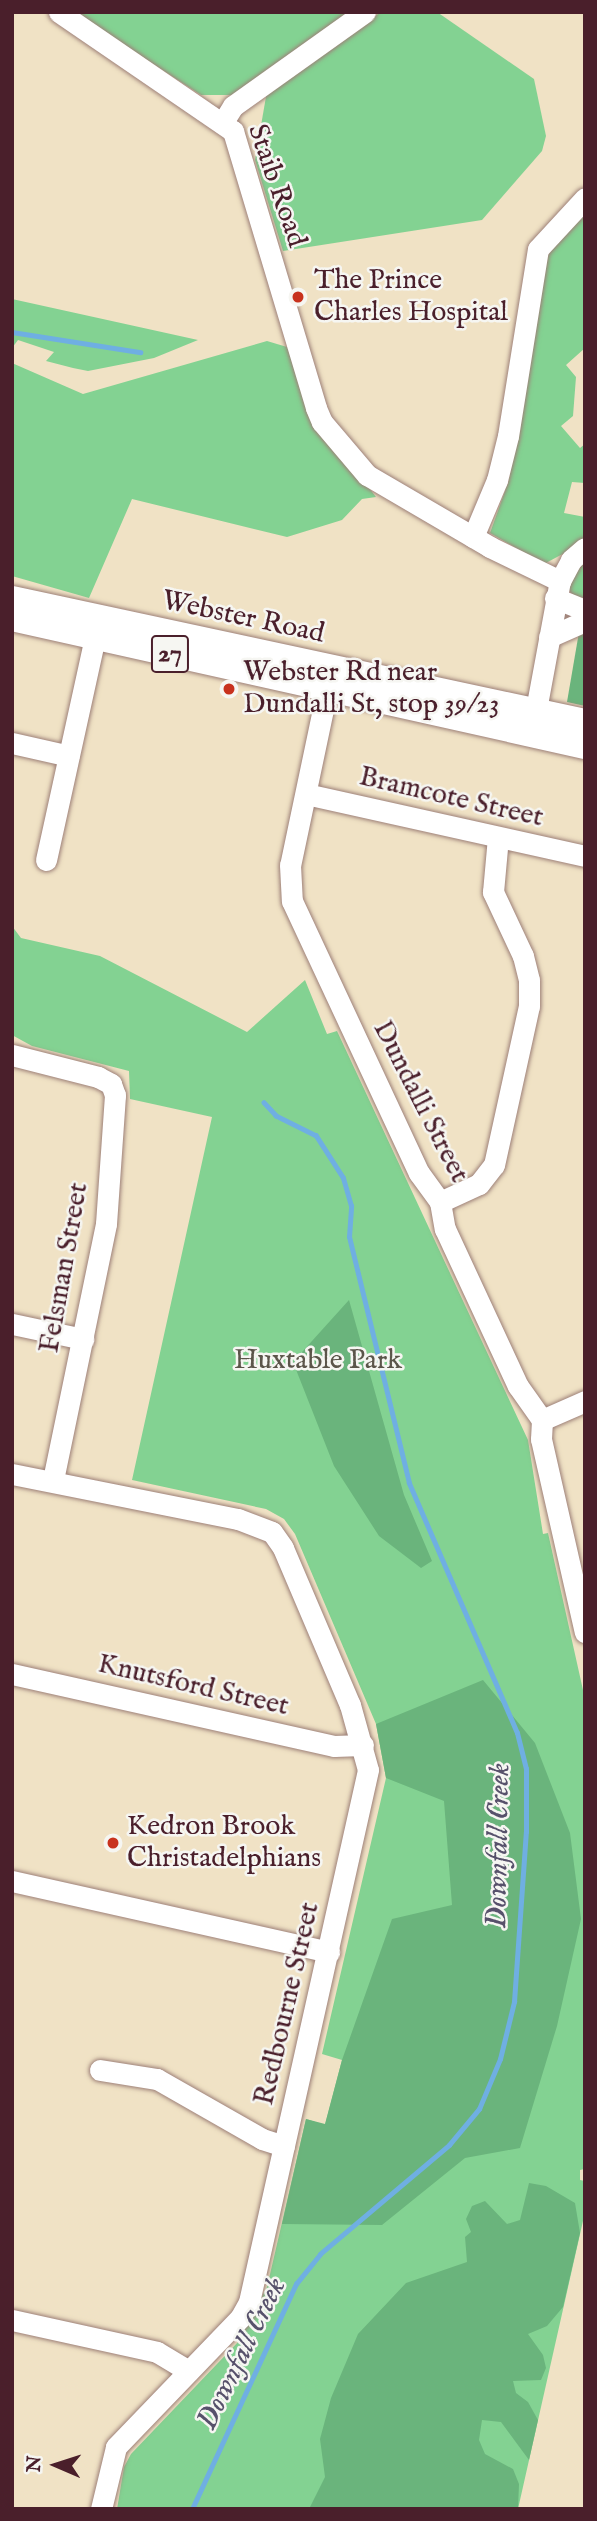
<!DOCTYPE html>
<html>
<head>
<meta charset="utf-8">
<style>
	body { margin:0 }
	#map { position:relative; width:597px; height:2521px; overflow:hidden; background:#f0e2c5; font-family:"IM FELL English",serif }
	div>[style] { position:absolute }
	.green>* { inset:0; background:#83d292 }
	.forest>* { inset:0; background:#6ab47c }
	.stream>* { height:4.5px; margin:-2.25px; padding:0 2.25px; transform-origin:2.25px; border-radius:2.25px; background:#6fafe2 }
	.roads { filter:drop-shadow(0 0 2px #9d8078) drop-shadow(0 0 2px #9d8078) }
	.minor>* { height:21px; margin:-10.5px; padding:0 10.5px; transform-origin:10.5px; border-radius:10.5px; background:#fff }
	.major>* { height:26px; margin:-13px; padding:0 13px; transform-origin:13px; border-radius:13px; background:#fff }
	.dots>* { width:19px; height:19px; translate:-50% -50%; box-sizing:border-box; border:4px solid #f6f6f2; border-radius:50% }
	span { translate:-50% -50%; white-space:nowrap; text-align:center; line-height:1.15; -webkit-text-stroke:5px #f6f6f2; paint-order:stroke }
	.shield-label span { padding:2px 5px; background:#f6f6f2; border:2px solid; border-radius:5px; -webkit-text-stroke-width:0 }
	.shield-label { font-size:26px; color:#4a1f2b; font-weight:700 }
	.street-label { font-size:28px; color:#4a1f2b }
	.poi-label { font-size:28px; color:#4a1f2b }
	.left { translate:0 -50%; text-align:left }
	.park-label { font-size:28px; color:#5b554a }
	.water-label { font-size:30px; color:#57516b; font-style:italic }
	.frame { position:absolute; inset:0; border:14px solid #4a1f2b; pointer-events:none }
	.north { position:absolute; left:21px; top:2430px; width:70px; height:70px; -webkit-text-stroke:5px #f6f6f2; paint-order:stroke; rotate:273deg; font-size:19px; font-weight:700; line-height:28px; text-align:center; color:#4a1f2b }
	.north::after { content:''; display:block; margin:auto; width:24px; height:32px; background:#4a1f2b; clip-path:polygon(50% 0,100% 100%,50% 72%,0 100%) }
</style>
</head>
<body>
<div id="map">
	<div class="green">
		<div style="clip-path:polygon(73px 12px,348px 12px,236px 95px,201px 95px)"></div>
		<div style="clip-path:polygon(381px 12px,437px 12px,534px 79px,546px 136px,542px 151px,482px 220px,283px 251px,255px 160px,267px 91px)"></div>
		<div style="clip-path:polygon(585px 207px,585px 348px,566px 365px,576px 377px,573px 416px,561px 426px,580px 448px,585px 444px,585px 483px,572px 482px,564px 513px,585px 517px,585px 542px,544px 564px,490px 533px,509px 480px,548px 255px)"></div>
		<div style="clip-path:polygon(12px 299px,198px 340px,154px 358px,88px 371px,73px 368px,46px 361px,54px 352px,18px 340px,12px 348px)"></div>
		<div style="clip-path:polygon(267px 341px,287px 347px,320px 425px,376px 497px,362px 499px,342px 520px,287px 537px,132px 499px,89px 598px,12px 576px,12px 363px,83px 394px)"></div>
		<div style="clip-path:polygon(585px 560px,585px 597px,575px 599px,567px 587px)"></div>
		<div style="clip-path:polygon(12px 926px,21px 938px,100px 956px,247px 1032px,305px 980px,327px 1034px,337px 1031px,528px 1440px,543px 1534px,548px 1533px,585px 1699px,585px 2169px,580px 2170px,580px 2180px,585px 2181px,585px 2212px,518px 2509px,117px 2509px,124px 2467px,131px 2454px,238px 2342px,267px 2287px,306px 2119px,325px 2125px,342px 2060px,322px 2054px,386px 1778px,376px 1724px,295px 1534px,284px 1519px,266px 1509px,132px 1480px,212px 1117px,130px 1099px,129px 1071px,32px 1046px,12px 1035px)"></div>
	</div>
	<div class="forest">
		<div style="clip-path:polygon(579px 632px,585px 634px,585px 706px,567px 702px)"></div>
		<div style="clip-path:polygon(349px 1300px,404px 1495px,432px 1561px,421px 1568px,379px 1536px,334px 1466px,293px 1362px)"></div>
		<div style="clip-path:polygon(483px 1680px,535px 1743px,570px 1833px,581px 1919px,557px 2026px,520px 2148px,465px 2158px,382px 2225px,282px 2224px,306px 2119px,325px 2124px,342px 2060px,392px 1919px,452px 1905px,444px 1801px,386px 1778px,376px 1724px)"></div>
		<div style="clip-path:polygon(529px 2183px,546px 2186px,575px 2203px,580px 2233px,563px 2307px,547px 2326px,528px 2334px,543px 2355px,546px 2368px,541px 2380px,513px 2381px,516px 2393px,528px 2402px,538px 2420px,529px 2460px,501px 2422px,482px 2420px,479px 2440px,485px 2454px,513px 2469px,519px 2484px,518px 2509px,309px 2509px,325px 2477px,320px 2439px,331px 2398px,358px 2334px,406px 2283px,467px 2262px,465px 2237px,471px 2232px,466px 2219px,472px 2206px,485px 2201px,507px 2224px,520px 2220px)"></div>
	</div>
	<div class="stream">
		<div style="left:12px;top:332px;width:130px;rotate:8.9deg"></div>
		<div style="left:192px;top:2509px;width:248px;rotate:-65.2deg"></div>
		<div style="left:296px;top:2284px;width:38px;rotate:-51deg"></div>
		<div style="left:320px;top:2254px;width:169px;rotate:-40.2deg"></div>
		<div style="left:449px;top:2145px;width:47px;rotate:-50.2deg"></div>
		<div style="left:479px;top:2109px;width:54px;rotate:-67.2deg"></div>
		<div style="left:500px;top:2059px;width:59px;rotate:-76.2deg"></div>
		<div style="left:514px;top:2002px;width:170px;rotate:-86deg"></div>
		<div style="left:526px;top:1832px;width:63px;rotate:-90deg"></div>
		<div style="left:526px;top:1769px;width:37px;rotate:-104deg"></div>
		<div style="left:517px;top:1733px;width:272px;rotate:-113.4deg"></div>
		<div style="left:409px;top:1483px;width:253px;rotate:-103.7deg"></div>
		<div style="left:349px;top:1237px;width:31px;rotate:-86deg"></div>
		<div style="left:351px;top:1206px;width:29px;rotate:-106deg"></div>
		<div style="left:343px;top:1178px;width:50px;rotate:-122.7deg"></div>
		<div style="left:316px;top:1136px;width:45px;rotate:-153.4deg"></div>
		<div style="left:276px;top:1116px;width:18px;rotate:-133deg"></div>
	</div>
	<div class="roads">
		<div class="minor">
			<div style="left:59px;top:12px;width:211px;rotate:34.4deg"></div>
			<div style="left:233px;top:131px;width:289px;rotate:73.3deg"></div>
			<div style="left:316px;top:408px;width:15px;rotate:67deg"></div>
			<div style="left:322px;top:422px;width:70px;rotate:49.7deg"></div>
			<div style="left:367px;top:475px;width:143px;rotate:30.3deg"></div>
			<div style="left:490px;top:547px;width:78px;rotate:25.9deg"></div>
			<div style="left:223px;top:122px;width:19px;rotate:-58deg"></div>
			<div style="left:233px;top:106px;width:162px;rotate:-35.5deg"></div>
			<div style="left:473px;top:537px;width:62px;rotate:-67.2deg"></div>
			<div style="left:497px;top:480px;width:45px;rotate:-76deg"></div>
			<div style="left:508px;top:436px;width:189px;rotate:-80.9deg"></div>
			<div style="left:538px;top:249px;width:69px;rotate:-47.3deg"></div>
			<div style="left:555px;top:598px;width:32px;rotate:22deg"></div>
			<div style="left:549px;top:637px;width:39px;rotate:-24deg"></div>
			<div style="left:330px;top:676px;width:193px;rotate:101.9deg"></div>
			<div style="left:290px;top:865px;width:36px;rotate:87deg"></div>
			<div style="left:292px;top:901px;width:300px;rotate:65deg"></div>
			<div style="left:419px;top:1173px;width:36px;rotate:54deg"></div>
			<div style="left:440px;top:1202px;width:27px;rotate:80deg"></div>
			<div style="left:445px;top:1229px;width:173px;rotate:65.1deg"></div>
			<div style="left:518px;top:1386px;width:42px;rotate:54.8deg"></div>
			<div style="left:542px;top:1420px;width:19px;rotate:93deg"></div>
			<div style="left:541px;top:1439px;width:198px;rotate:77.2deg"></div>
			<div style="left:533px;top:726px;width:147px;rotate:-79.5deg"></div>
			<div style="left:560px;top:581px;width:24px;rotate:-62deg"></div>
			<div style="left:571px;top:560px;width:18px;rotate:-41deg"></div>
			<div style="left:12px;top:743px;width:58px;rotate:12.8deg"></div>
			<div style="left:306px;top:794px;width:286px;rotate:12.5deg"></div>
			<div style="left:46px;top:860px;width:228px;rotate:-77.6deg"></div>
			<div style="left:12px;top:1055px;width:89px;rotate:14.3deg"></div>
			<div style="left:98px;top:1077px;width:15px;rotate:28deg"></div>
			<div style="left:111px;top:1084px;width:12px;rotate:70deg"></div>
			<div style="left:115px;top:1095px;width:129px;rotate:94deg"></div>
			<div style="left:106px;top:1224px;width:260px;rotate:101.7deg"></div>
			<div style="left:440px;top:1202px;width:43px;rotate:-24.8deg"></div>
			<div style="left:479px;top:1184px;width:24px;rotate:-52deg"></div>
			<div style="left:494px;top:1165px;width:163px;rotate:-77.6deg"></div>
			<div style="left:529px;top:1006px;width:26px;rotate:-90deg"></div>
			<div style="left:529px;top:980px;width:25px;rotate:-104deg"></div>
			<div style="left:523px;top:956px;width:71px;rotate:-115.1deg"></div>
			<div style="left:493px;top:892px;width:55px;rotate:-84.8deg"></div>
			<div style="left:12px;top:1324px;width:73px;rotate:11.9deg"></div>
			<div style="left:542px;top:1420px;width:47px;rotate:-23.8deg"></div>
			<div style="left:12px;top:1474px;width:230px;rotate:11.3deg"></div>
			<div style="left:238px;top:1519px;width:36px;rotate:21deg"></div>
			<div style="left:272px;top:1532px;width:19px;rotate:55deg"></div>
			<div style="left:283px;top:1548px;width:171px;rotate:66.9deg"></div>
			<div style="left:350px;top:1705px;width:67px;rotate:74.5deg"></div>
			<div style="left:368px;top:1770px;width:545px;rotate:102.61deg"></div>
			<div style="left:249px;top:2302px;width:18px;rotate:119deg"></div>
			<div style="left:240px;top:2318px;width:179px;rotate:133.9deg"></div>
			<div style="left:116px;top:2447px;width:64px;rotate:103.6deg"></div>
			<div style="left:12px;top:1674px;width:330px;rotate:12.6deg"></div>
			<div style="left:334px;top:1746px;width:29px;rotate:-2deg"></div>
			<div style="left:12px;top:1881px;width:325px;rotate:12.6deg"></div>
			<div style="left:100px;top:2070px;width:58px;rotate:9deg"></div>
			<div style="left:157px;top:2079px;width:121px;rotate:29.7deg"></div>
			<div style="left:262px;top:2139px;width:23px;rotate:18deg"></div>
			<div style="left:12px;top:2320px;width:148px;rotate:12.4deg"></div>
			<div style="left:157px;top:2352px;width:37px;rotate:31deg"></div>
		</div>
		<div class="major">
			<div style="left:12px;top:599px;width:586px;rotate:12.12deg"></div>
			<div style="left:12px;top:618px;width:587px;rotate:12.59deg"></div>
		</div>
	</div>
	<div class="dots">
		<div style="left:298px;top:297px;background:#c8321e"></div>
		<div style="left:229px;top:689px;background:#c8321e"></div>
		<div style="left:113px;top:1843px;background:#c8321e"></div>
	</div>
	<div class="shield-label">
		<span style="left:170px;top:654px">27</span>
	</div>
	<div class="street-label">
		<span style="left:276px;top:186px;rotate:71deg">Staib Road</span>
		<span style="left:243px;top:618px;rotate:12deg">Webster Road</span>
		<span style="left:451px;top:798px;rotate:13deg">Bramcote Street</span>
		<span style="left:420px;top:1102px;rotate:63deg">Dundalli Street</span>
		<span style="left:65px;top:1268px;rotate:-80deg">Felsman Street</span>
		<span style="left:193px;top:1686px;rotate:13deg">Knutsford Street</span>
		<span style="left:288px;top:2004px;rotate:-77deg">Redbourne Street</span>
	</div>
	<div class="poi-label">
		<span class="left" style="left:314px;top:297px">The Prince<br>Charles Hospital</span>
		<span class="left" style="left:243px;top:689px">Webster Rd near<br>Dundalli St, stop 39/23</span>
		<span class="left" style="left:127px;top:1843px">Kedron Brook<br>Christadelphians</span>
	</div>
	<div class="park-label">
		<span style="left:318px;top:1361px">Huxtable Park</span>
	</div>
	<div class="water-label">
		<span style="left:499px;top:1846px;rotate:-89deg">Downfall Creek</span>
		<span style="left:242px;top:2354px;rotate:-64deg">Downfall Creek</span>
	</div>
	<div class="frame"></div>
	<div class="north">N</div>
</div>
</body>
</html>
